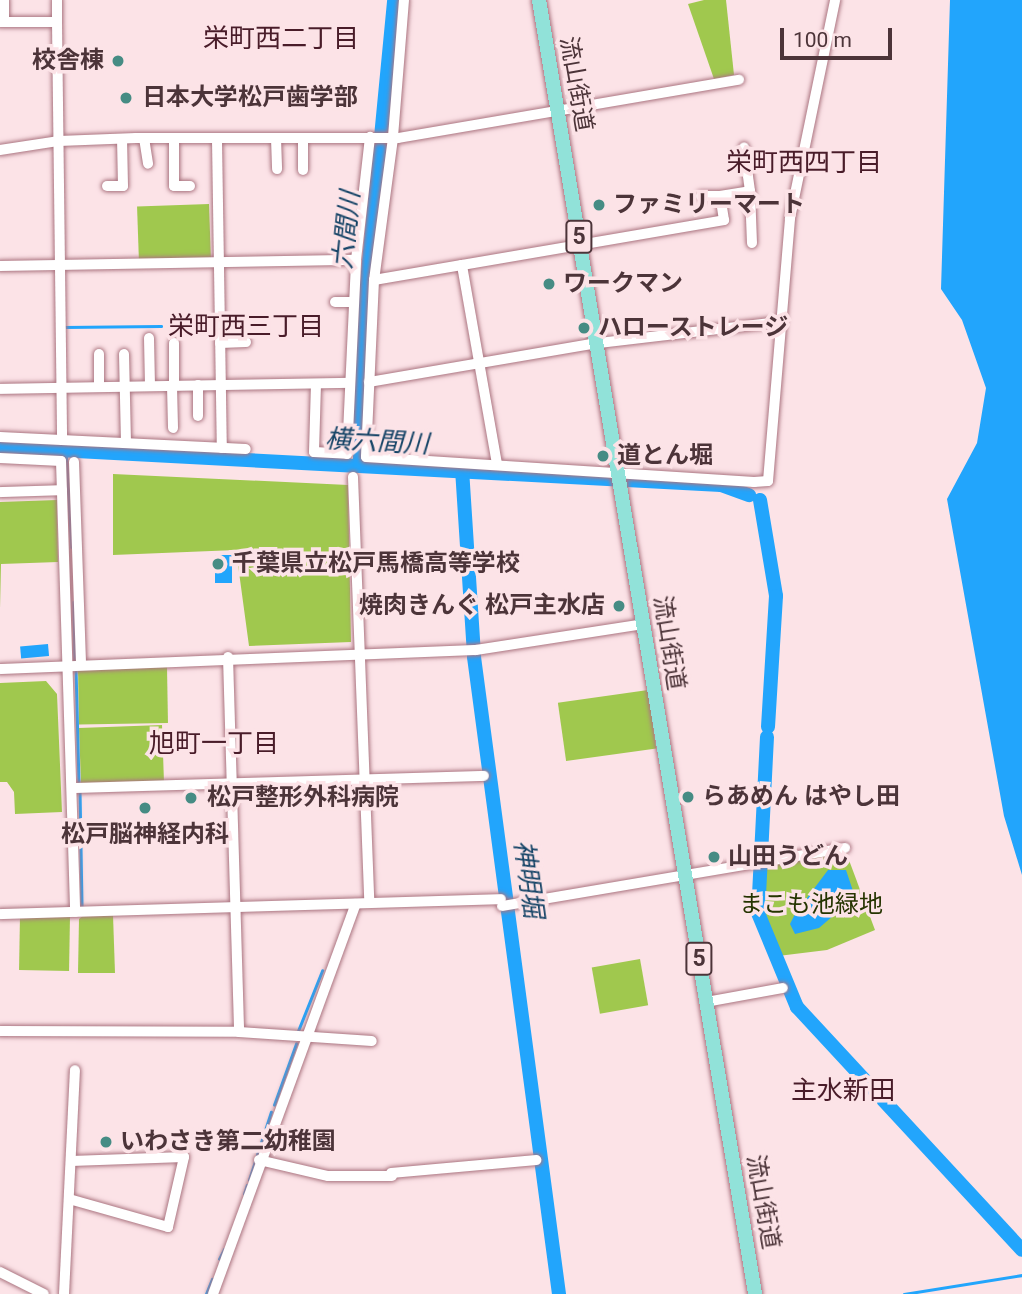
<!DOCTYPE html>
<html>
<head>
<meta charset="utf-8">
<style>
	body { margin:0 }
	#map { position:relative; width:1022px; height:1294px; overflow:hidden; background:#fce3e7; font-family:Roboto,"Noto Sans JP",sans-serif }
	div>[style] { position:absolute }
	.green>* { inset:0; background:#a0c84e; transform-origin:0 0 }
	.water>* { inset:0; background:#22a5fc; transform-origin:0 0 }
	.stream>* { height:2.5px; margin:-1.25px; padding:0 1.25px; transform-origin:1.25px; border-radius:1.25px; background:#22a5fc }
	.river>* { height:14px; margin:-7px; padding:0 7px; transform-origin:7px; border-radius:7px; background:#22a5fc }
	.roads { filter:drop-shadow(0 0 2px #ab7581) drop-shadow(0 0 2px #ab7581) }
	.minor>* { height:10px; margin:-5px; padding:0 5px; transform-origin:5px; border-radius:5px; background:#fff }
	.major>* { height:14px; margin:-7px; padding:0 7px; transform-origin:7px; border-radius:7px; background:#91e2d9 }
	.dots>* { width:19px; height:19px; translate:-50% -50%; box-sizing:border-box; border:4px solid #fce3e7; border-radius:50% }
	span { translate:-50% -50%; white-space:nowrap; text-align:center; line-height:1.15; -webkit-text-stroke:7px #fce3e7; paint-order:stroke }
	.shield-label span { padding:2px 5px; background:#fce3e7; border:2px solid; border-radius:5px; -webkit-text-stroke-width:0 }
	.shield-label { font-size:23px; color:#4c3439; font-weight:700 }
	.poi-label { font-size:24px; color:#4c3439; font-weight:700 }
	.right { translate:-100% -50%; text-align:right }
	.left { translate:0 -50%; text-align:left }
	.street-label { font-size:24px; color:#4c3439 }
	.park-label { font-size:24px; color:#253400 }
	.neighbourhood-label { font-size:26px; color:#491c29 }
	.water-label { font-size:26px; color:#144366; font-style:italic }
	.scale { position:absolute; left:780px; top:28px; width:112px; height:32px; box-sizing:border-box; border:4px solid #4c3439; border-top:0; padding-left:9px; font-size:21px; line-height:24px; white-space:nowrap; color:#4c3439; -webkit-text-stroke:5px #fce3e7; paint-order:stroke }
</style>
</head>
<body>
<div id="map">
	<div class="green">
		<div style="clip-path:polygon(704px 0,726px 0,734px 75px,714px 79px,688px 4px)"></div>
		<div style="left:209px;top:204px;width:54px;height:72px;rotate:88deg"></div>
		<div style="clip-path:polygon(113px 474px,348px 485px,351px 642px,249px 646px,236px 550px,113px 555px)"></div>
		<div style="clip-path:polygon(57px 500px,58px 562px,1px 564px,0 609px,0 502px)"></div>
		<div style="left:167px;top:667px;width:56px;height:89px;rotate:89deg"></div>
		<div style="clip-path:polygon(46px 681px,57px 694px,62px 812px,15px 814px,14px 792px,7px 782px,0 782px,0 683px)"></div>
		<div style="left:648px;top:690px;width:59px;height:91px;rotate:82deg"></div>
		<div style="left:162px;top:725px;width:57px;height:83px;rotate:88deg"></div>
		<div style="clip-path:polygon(846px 852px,875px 930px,827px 950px,778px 956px,760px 914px,763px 866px)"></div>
		<div style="clip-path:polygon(84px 915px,113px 915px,115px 973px,78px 973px,79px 919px)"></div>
		<div style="left:70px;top:916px;width:55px;height:50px;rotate:91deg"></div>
		<div style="left:640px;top:959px;width:47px;height:49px;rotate:80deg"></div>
	</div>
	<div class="water">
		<div style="clip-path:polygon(950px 0,1022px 0,1022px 875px,1004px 816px,947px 499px,977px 443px,986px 388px,962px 320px,941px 289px)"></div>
		<div style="left:215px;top:555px;width:17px;height:28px"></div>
		<div style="left:48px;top:644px;width:12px;height:28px;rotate:85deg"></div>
		<div style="clip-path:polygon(828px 870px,846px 870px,855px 897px,819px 928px,795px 934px,790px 924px,795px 914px)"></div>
	</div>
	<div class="stream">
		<div style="left:64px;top:327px;width:97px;rotate:-0.6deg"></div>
		<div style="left:66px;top:450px;width:97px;rotate:86.5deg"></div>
		<div style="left:74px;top:602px;width:60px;rotate:89deg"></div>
		<div style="left:76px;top:669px;width:115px;rotate:88.5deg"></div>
		<div style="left:80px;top:791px;width:116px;rotate:89deg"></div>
		<div style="left:298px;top:1031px;width:65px;rotate:-68.2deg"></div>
		<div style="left:274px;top:1105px;width:65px;rotate:-70.2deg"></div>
		<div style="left:257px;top:1155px;width:45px;rotate:-72deg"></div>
		<div style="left:249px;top:1180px;width:19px;rotate:-72deg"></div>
		<div style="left:244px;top:1194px;width:9px;rotate:-72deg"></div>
		<div style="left:219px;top:1259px;width:11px;rotate:-63deg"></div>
		<div style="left:206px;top:1294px;width:16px;rotate:-68deg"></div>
		<div style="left:904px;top:1294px;width:120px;rotate:-9.1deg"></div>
	</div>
	<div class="river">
		<div style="left:0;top:447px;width:722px;rotate:3.02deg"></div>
		<div style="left:721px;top:485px;width:30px;rotate:20deg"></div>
		<div style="left:360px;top:465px;width:110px;rotate:-90deg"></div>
		<div style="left:360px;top:355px;width:357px;rotate:-84.5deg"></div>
		<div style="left:462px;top:469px;width:188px;rotate:86.3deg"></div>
		<div style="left:474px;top:657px;width:643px;rotate:82.4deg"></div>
		<div style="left:760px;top:500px;width:97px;rotate:80.5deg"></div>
		<div style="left:776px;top:596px;width:131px;rotate:93.5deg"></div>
		<div style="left:767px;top:737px;width:176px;rotate:92.9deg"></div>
		<div style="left:758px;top:913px;width:102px;rotate:67.5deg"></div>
		<div style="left:797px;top:1007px;width:331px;rotate:47.2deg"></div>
	</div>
	<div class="roads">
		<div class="minor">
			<div style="left:4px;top:0;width:22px;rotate:90deg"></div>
			<div style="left:404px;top:0;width:138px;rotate:94.6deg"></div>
			<div style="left:393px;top:138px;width:143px;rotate:97.6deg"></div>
			<div style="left:374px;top:280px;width:177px;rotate:92.6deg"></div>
			<div style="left:366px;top:457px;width:389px;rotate:3.7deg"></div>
			<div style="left:754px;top:482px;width:14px;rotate:-4deg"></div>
			<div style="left:768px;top:481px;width:264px;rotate:-85.2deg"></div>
			<div style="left:790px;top:218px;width:223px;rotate:-78.3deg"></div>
			<div style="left:0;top:22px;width:57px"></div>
			<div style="left:57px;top:22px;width:22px;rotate:-90deg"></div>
			<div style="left:57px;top:22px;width:418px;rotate:89.3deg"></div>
			<div style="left:144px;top:138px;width:26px;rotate:81deg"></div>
			<div style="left:276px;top:138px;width:31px;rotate:88deg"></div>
			<div style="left:303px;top:138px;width:32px;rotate:90deg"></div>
			<div style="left:174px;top:139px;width:47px;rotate:90deg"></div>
			<div style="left:174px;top:186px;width:16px"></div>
			<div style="left:217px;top:140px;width:308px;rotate:89.1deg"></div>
			<div style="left:0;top:150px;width:60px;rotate:-8.7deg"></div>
			<div style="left:59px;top:141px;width:77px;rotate:-2.2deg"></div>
			<div style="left:136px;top:138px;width:262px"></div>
			<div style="left:398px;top:138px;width:346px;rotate:-9.7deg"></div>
			<div style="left:107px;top:186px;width:16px"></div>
			<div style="left:123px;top:186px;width:47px;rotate:-91.2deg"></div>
			<div style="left:750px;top:191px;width:52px;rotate:87.8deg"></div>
			<div style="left:701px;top:196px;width:19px"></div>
			<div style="left:0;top:266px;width:356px;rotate:-1deg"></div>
			<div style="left:374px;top:280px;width:89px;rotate:-9.7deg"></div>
			<div style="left:335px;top:302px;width:18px"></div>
			<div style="left:149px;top:338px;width:48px;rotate:88.8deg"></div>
			<div style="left:174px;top:343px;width:43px;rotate:90deg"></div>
			<div style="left:220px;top:343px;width:26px;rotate:-2deg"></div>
			<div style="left:99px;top:354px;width:33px;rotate:90deg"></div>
			<div style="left:124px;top:354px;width:88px;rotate:88.7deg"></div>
			<div style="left:369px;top:382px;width:225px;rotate:-9.7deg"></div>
			<div style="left:591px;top:344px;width:189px;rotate:-6.7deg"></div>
			<div style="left:316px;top:384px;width:68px;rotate:91.7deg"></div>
			<div style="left:314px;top:452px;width:33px;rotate:3deg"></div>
			<div style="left:347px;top:454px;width:194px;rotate:-87.3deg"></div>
			<div style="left:356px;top:260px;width:124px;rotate:-83.5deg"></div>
			<div style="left:198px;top:385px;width:31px;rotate:90deg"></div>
			<div style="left:172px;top:386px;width:42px;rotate:88.6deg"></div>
			<div style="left:0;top:389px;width:348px;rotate:-1deg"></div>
			<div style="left:0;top:437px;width:246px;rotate:2.8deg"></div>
			<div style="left:0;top:458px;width:61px;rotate:2.8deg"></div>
			<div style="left:61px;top:461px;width:451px;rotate:88.2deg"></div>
			<div style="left:74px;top:462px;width:203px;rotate:88deg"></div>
			<div style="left:497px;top:464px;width:202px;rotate:-100deg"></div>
			<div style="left:462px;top:265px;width:266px;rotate:-9.7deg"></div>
			<div style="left:724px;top:220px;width:24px;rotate:-99deg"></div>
			<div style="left:720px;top:196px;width:30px;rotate:-9deg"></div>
			<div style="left:750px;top:191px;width:44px;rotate:-97.8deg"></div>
			<div style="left:353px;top:477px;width:426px;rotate:87.8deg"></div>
			<div style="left:0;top:492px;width:62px;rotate:-1.8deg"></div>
			<div style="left:228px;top:657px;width:375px;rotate:88.3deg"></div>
			<div style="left:0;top:669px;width:476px;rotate:-2.3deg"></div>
			<div style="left:476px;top:650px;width:169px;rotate:-8.8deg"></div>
			<div style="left:72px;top:788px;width:412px;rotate:-1.7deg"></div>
			<div style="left:502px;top:906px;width:348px;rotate:-9.6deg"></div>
			<div style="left:0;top:914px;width:501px;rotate:-1.71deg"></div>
			<div style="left:706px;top:1002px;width:78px;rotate:-10.3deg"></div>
			<div style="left:0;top:1031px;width:239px;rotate:0.2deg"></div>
			<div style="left:239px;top:1032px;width:133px;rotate:3.9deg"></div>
			<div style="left:259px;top:1160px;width:71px;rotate:13.1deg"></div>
			<div style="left:328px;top:1176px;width:64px"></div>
			<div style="left:391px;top:1173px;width:146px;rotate:-5.1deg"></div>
			<div style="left:69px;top:1199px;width:103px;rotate:15.8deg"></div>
			<div style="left:168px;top:1227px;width:72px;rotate:-77.1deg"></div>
			<div style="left:184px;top:1157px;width:113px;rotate:178deg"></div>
			<div style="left:0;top:1272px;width:49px;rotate:26.6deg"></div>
			<div style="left:64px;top:1294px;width:224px;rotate:-87.2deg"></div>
			<div style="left:213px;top:1294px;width:415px;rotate:-69.9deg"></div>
		</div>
		<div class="major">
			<div style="left:539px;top:0;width:1312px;rotate:80.52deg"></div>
		</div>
	</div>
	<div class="dots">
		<div style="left:118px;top:61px;background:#468c84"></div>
		<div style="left:126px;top:98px;background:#468c84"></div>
		<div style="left:599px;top:205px;background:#468c84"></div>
		<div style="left:549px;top:284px;background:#468c84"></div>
		<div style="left:584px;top:328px;background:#468c84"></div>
		<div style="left:603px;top:456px;background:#468c84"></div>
		<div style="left:218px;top:564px;background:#468c84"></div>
		<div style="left:619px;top:606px;background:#468c84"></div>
		<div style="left:688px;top:797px;background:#468c84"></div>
		<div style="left:191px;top:798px;background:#468c84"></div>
		<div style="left:145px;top:808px;background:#468c84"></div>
		<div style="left:714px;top:857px;background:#468c84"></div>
		<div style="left:106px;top:1142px;background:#468c84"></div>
	</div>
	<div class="shield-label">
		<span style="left:579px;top:237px">5</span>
		<span style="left:699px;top:959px">5</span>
	</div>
	<div class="poi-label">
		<span class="right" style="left:104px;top:61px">校舎棟</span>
		<span class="left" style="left:142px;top:98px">日本大学松戸歯学部</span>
		<span class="left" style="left:613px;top:205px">ファミリーマート</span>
		<span class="left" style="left:563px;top:284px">ワークマン</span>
		<span class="left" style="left:598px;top:328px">ハローストレージ</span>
		<span class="left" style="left:617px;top:456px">道とん堀</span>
		<span class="left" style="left:232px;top:564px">千葉県立松戸馬橋高等学校</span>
		<span class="right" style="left:605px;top:606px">焼肉きんぐ 松戸主水店</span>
		<span class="left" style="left:702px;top:797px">らあめん はやし田</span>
		<span class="left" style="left:207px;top:798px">松戸整形外科病院</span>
		<span style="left:145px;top:835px">松戸脳神経内科</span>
		<span class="left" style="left:728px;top:857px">山田うどん</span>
		<span class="left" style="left:120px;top:1142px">いわさき第二幼稚園</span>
	</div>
	<div class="street-label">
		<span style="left:576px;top:84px;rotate:80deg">流山街道</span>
		<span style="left:669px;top:643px;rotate:81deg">流山街道</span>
		<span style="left:763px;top:1202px;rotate:80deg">流山街道</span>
	</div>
	<div class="park-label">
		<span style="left:811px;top:905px">まこも池緑地</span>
	</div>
	<div class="neighbourhood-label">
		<span style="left:281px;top:39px">栄町西二丁目</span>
		<span style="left:804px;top:163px">栄町西四丁目</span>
		<span style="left:246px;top:327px">栄町西三丁目</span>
		<span style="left:214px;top:744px">旭町一丁目</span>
		<span style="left:843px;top:1091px">主水新田</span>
	</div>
	<div class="water-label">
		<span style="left:347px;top:230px;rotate:-84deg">六間川</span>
		<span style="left:377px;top:442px;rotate:3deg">横六間川</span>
		<span style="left:528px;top:879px;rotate:82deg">神明堀</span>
	</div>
	<div class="scale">100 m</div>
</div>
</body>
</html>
